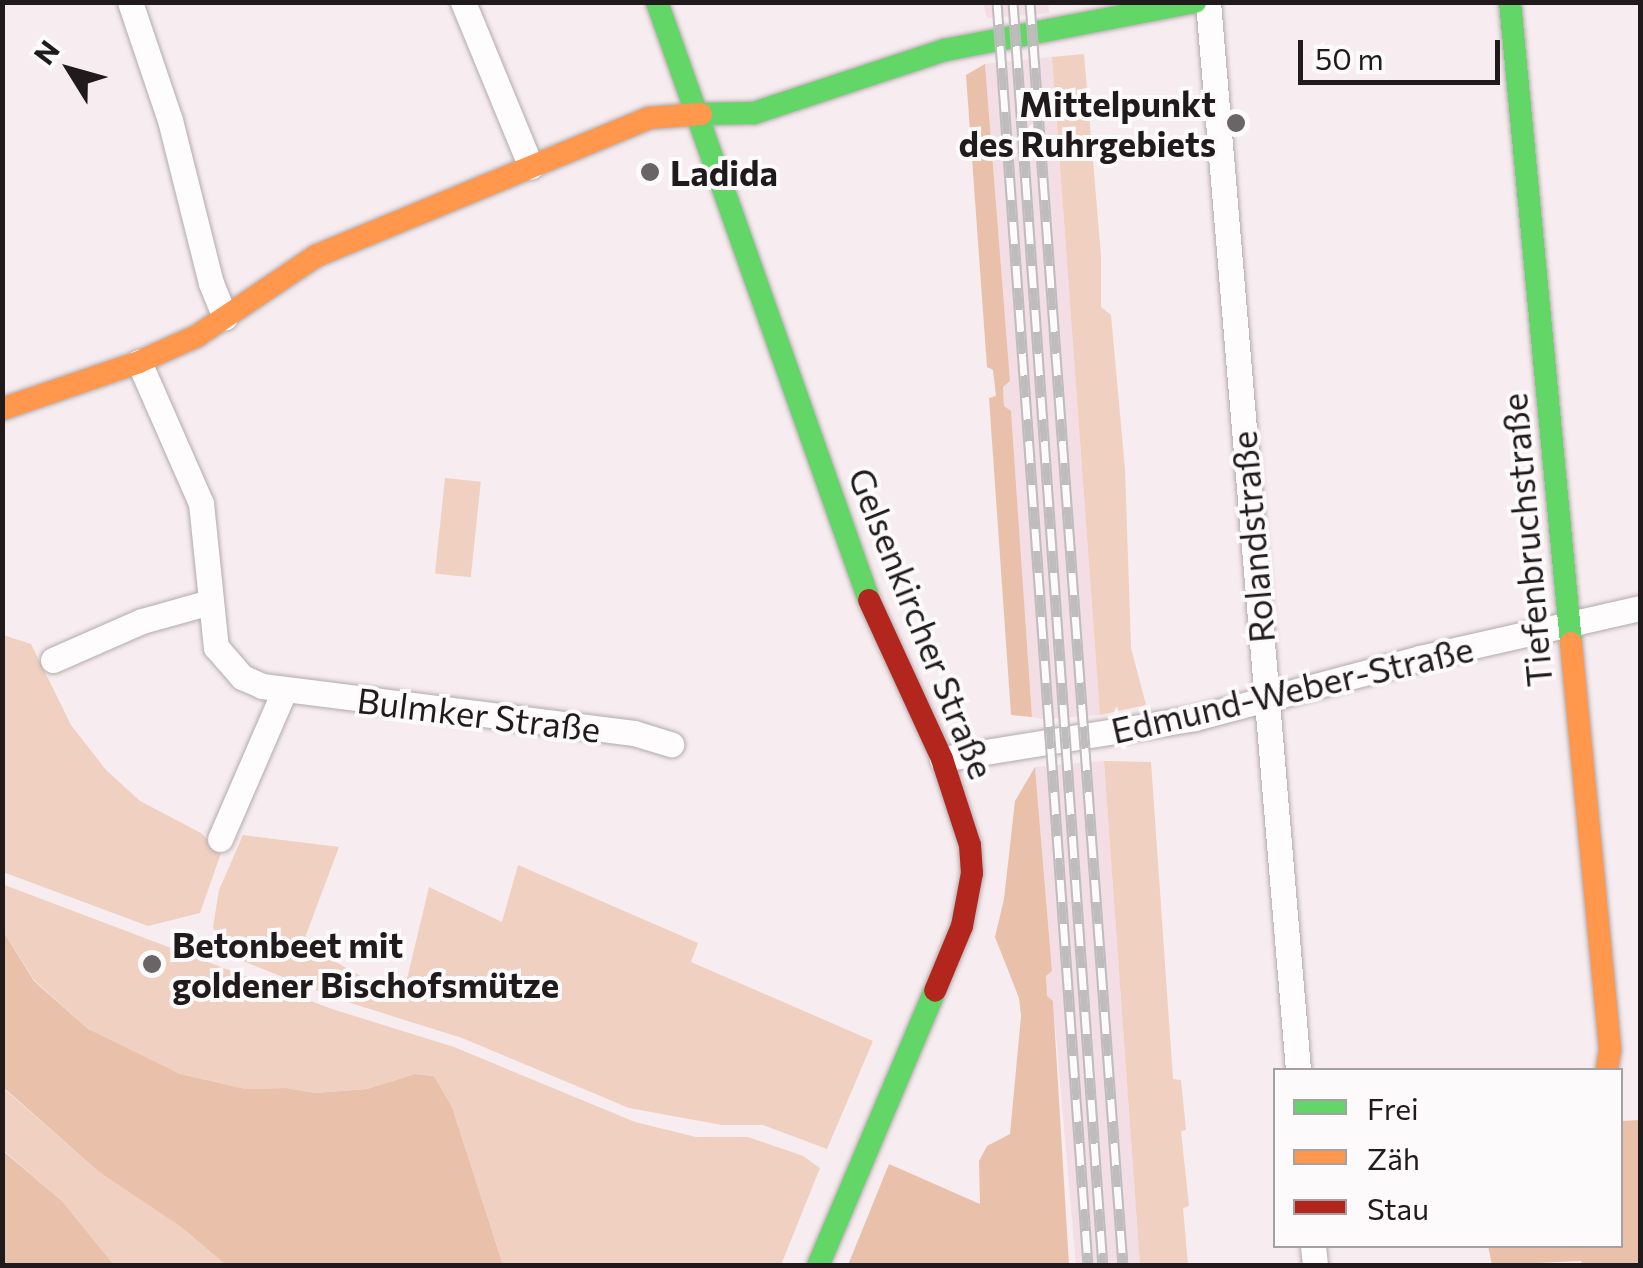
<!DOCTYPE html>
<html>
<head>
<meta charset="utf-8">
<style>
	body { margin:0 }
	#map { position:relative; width:1643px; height:1268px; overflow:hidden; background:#f7ecef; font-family:Commissioner,sans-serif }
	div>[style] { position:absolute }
	.built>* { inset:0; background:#f2dee4 }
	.green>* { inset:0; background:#f0d0c1; transform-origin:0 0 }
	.forest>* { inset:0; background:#e9c1aa }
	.roads { filter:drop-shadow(0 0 2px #b2aaac) drop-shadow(0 0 2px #b2aaac) }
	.street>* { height:25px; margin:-12.5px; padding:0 12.5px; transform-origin:12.5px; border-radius:12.5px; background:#fefcfd }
	.fast>* { height:22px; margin:-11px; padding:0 11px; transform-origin:11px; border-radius:11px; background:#63d668 }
	.slow>* { height:22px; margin:-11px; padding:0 11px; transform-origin:11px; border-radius:11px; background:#ff974d }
	.jam>* { height:22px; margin:-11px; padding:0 11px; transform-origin:11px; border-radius:11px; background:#b3261e }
	.rail>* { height:11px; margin-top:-5.5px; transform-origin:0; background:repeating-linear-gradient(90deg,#fdfafb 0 22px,#bebcbc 0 44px); box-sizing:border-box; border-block:2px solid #bebcbc }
	.dots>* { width:28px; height:28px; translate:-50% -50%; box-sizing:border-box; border:5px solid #fdfafb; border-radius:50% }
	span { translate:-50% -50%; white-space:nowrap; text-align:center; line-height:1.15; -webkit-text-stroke:8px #fdfafb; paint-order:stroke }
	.poi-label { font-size:35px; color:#201a1c; font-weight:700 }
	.right { translate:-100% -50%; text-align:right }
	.left { translate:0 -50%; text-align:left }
	.street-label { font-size:35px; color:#201a1c }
	.frame { position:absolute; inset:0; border:5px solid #201a1c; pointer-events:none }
	.legend { position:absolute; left:1273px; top:1068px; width:350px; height:180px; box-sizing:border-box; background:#fdfafb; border:2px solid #a5a0a2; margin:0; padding:12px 18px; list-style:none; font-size:30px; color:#201a1c }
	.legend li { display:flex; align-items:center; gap:20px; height:50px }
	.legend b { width:50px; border:2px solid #a5a0a2 }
	.north { position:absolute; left:20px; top:20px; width:100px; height:100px; -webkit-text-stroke:8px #fdfafb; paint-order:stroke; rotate:307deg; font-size:28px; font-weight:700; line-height:40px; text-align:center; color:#201a1c }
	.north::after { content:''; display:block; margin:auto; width:35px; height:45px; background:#201a1c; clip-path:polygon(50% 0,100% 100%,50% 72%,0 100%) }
	.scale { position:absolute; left:1298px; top:40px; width:202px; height:45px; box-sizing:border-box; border:5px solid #201a1c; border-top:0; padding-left:12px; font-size:30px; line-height:35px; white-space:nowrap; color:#201a1c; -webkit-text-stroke:8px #fdfafb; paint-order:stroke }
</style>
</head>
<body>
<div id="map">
	<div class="built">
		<div style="clip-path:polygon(983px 3px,1048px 3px,1049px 13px,987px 18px)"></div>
		<div style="clip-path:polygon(1052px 57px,1100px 715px,1041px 719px,1032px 717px,1011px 411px,1004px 407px,1003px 387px,1010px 381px,985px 64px)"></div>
		<div style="clip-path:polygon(1104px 761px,1140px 1265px,1076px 1265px,1053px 1001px,1047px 996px,1046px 976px,1052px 970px,1035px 767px)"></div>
	</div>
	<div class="green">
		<div style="clip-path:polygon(1084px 54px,1101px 256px,1101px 307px,1111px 315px,1125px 469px,1131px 648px,1146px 705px,1100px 715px,1052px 57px)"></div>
		<div style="left:445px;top:478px;width:36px;height:96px;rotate:6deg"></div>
		<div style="clip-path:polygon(3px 635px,31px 644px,71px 725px,106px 770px,140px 801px,201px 833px,221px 853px,200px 913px,148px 926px,3px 872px)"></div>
		<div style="clip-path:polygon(1104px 761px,1151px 762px,1173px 1079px,1181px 1080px,1186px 1130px,1181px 1131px,1189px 1206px,1183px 1208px,1188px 1265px,1140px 1265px)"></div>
		<div style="clip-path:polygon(243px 835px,339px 847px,303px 943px,402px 1000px,429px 887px,502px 922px,518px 865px,698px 943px,691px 962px,873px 1041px,827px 1149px,763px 1125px,722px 1125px,629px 1108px,462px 1038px,338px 999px,243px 961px,218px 940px,213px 927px,219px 890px)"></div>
		<div style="clip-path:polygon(2px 884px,332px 1009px,454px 1047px,635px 1122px,696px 1137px,748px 1137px,803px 1156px,820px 1168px,781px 1265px,503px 1265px,452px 1107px,434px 1076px,415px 1074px,367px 1089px,315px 1093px,286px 1088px,246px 1089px,180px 1074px,131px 1053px,88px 1029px,34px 980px,3px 931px)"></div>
		<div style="clip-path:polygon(2px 1087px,99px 1172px,181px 1227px,226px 1265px,114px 1265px,62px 1201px,3px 1150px)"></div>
	</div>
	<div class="forest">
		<div style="clip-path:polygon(985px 64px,1010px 381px,1003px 387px,1004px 406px,1011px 411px,1032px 717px,1011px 715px,989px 398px,996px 396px,993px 370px,987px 367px,966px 75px)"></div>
		<div style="clip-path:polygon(1035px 767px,1052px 971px,1046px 976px,1047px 996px,1053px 1001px,1069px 1265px,848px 1265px,889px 1164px,980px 1204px,979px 1161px,987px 1146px,1010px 1134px,1021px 1016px,1019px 998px,995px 937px,1004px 899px,1015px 801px)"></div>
		<div style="clip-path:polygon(3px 931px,34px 981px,88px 1029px,180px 1074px,246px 1089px,286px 1088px,315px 1093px,367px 1089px,415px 1074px,434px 1076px,452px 1107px,503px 1265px,226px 1265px,181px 1227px,99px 1172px,3px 1087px)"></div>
		<div style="clip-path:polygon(1640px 1120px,1640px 1265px,1582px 1265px,1581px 1261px,1492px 1265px,1488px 1246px,1620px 1246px,1621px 1121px)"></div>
		<div style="clip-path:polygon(2px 1150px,62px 1201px,114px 1265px,3px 1265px)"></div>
	</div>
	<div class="roads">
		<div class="street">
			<div style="left:130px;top:2px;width:125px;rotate:71.3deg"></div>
			<div style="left:170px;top:120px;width:168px;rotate:75.9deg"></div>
			<div style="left:211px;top:283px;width:37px;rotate:68deg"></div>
			<div style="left:463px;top:2px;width:178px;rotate:67.6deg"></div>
			<div style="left:1208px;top:2px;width:1072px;rotate:85.18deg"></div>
			<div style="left:139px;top:362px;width:154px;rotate:66.3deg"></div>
			<div style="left:201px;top:503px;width:145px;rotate:84.1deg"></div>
			<div style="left:216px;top:647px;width:40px;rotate:49deg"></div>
			<div style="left:242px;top:677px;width:22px;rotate:24deg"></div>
			<div style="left:262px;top:686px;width:375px;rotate:7.2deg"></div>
			<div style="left:634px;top:733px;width:39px;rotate:17deg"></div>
			<div style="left:53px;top:660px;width:97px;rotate:-23.7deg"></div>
			<div style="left:142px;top:621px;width:71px;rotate:-15.6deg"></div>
			<div style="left:942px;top:759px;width:256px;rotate:-9.2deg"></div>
			<div style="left:1195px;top:718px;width:233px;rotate:-14.9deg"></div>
			<div style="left:1420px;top:658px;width:226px;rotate:-12.8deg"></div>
			<div style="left:220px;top:839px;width:163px;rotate:-66.6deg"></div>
			<div style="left:1313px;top:1246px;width:20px;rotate:84deg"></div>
		</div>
		<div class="fast">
			<div style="left:657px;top:2px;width:634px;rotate:70.48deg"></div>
			<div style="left:1510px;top:2px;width:644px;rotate:84.56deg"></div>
			<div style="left:701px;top:114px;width:53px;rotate:-1.1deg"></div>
			<div style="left:754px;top:113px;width:201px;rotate:-18.3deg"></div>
			<div style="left:945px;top:50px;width:255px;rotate:-10.9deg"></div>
			<div style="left:818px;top:1266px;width:299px;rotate:-67deg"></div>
		</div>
		<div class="slow">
			<div style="left:2px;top:409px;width:145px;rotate:-18.9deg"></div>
			<div style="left:139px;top:362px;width:64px;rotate:-24.1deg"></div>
			<div style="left:197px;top:336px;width:143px;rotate:-33.9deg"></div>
			<div style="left:316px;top:256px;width:360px;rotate:-22.5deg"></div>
			<div style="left:649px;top:118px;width:52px;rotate:-4.4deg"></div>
			<div style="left:1571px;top:643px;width:409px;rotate:84.5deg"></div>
			<div style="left:1610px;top:1050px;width:20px;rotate:99deg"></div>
		</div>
		<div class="jam">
			<div style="left:869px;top:600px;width:175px;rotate:65.3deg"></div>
			<div style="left:942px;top:759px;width:90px;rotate:72deg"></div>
			<div style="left:970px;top:845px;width:28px;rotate:86deg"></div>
			<div style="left:972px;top:873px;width:54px;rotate:100.7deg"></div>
			<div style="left:962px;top:926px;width:70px;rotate:112.6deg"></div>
		</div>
	</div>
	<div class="rail">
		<div style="left:997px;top:2px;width:1267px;rotate:85.88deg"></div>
		<div style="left:1013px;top:2px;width:1267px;rotate:85.93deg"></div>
		<div style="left:1030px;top:2px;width:1267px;rotate:85.79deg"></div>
	</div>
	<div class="dots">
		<div style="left:1236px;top:123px;background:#6b6466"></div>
		<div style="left:650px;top:172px;background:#6b6466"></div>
		<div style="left:152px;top:964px;background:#6b6466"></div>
	</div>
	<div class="poi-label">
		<span class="right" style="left:1216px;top:123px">Mittelpunkt<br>des Ruhrgebiets</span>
		<span class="left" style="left:670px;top:172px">Ladida</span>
		<span class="left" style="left:172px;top:964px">Betonbeet mit<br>goldener Bischofsmütze</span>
	</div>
	<div class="street-label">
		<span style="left:1252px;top:537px;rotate:-95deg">Rolandstraße</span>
		<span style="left:1526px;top:540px;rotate:-95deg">Tiefenbruchstraße</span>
		<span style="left:922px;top:623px;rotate:68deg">Gelsenkircher Straße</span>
		<span style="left:1292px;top:689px;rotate:-13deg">Edmund-Weber-Straße</span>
		<span style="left:479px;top:714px;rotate:7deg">Bulmker Straße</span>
	</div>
	<div class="frame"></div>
	<ul class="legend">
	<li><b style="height:12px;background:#63d668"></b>Frei</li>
	<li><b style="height:12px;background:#ff974d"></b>Zäh</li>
	<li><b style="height:12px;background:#b3261e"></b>Stau</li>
	</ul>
	<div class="north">N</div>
	<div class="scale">50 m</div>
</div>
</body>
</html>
